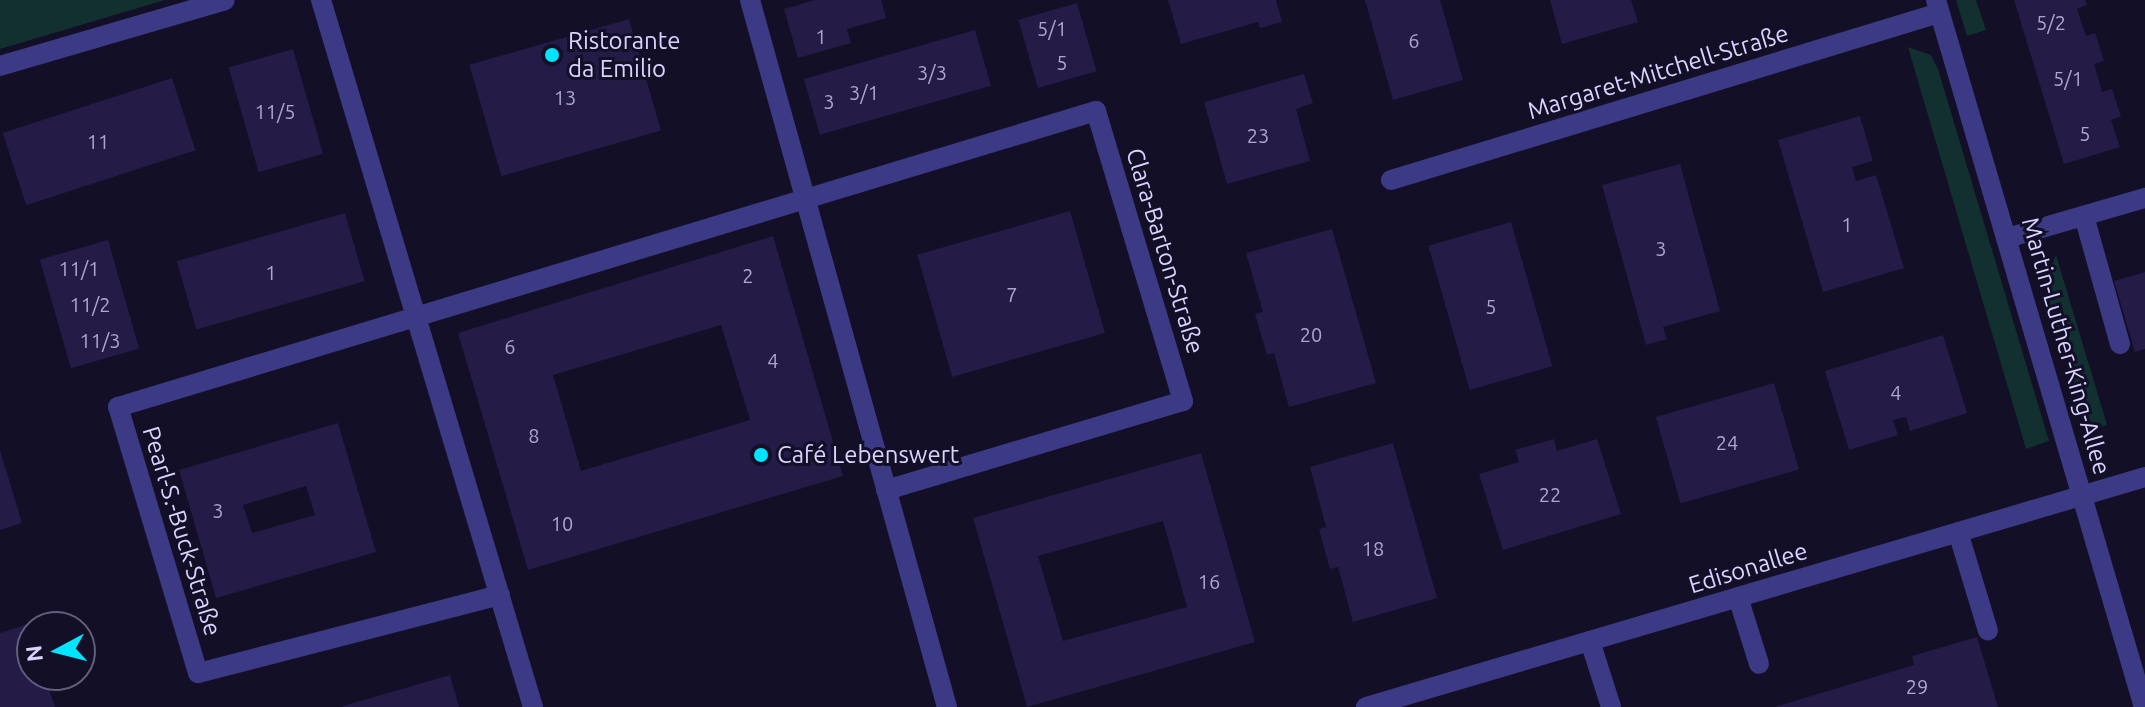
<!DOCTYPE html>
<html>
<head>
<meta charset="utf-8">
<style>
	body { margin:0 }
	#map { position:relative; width:2145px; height:707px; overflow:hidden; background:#130f26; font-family:Ubuntu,sans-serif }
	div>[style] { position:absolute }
	.green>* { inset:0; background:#12302f }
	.building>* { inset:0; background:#241b47; transform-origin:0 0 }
	.lane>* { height:20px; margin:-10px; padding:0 10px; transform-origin:10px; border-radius:10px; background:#3d3a85 }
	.street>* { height:20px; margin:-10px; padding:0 10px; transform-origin:10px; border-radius:10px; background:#3d3a85 }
	.dots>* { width:22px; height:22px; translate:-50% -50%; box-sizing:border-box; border:4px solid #130f26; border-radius:50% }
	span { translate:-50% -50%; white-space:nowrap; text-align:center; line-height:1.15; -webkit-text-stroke:6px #130f26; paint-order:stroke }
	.number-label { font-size:20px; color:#aca6d1 }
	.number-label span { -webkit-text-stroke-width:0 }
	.poi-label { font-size:24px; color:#d9d4ff }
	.left { translate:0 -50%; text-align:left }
	.street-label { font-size:24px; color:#d9d4ff }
	.north { position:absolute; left:16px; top:611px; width:80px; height:80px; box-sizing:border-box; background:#130f26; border:2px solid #625e7d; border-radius:50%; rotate:263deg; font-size:22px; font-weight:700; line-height:32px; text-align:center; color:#d9d4ff }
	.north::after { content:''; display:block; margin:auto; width:28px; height:36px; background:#00e5ff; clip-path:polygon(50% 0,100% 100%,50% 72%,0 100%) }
</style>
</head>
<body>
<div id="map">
	<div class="green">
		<div style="clip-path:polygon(0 0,165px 0,0 49px)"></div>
		<div style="clip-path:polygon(1956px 0,1976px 0,1986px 30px,1967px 36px)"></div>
		<div style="clip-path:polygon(1908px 47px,1931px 55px,1938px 69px,2049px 441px,2026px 449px)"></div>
		<div style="clip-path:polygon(2056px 255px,2107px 425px,2087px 431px,2043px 284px)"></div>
	</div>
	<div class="building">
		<div style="clip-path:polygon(815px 0,881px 0,886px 18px,847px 29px,851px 43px,798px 58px,784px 9px)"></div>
		<div style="clip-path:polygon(1168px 0,1276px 0,1282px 22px,1260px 28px,1258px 22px,1181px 44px)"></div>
		<div style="clip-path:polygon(1365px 0,1440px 0,1463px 80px,1393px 100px)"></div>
		<div style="clip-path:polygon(1550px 0,1631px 0,1638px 22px,1562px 44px)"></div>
		<div style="clip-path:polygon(2014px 0,2085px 0,2087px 5px,2077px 9px,2086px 36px,2095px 33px,2104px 61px,2094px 64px,2102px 92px,2112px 89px,2121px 116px,2111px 120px,2120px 147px,2064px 164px)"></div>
		<div style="left:1077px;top:3px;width:71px;height:61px;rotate:74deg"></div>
		<div style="left:629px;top:19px;width:116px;height:166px;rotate:74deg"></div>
		<div style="left:975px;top:30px;width:58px;height:178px;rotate:74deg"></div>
		<div style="left:293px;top:49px;width:109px;height:67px;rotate:74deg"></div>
		<div style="clip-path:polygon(1304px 74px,1313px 103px,1296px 109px,1310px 161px,1227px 184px,1204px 102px)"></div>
		<div style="left:172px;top:78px;width:76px;height:178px;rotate:72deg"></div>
		<div style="clip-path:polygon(1860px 116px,1873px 161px,1852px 167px,1856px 181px,1876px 175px,1904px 268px,1823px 292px,1778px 140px)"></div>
		<div style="clip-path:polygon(1680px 164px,1720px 311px,1663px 327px,1667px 339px,1646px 345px,1602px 185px)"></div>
		<div style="left:1070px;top:211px;width:127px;height:159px;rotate:74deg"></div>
		<div style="left:345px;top:213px;width:71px;height:175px;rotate:74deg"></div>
		<div style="left:1511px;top:222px;width:150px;height:86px;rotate:74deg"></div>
		<div style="clip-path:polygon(1332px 229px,1376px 383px,1289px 407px,1274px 353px,1267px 355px,1255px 314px,1263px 312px,1246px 253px)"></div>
		<div style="clip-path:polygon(evenodd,773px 236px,843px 476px,528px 570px,458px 333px,773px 236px,721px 325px,750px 420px,581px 471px,553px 375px,721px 325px)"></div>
		<div style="left:108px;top:240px;width:113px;height:71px;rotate:74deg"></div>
		<div style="clip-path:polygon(2145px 272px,2145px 349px,2135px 352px,2114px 281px)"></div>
		<div style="clip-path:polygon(1943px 335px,1967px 413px,1910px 431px,1906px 417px,1893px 420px,1898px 435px,1849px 450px,1825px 371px)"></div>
		<div style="left:1774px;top:383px;width:90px;height:123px;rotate:74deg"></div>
		<div style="clip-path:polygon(evenodd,338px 423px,376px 552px,216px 598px,179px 470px,338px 423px,306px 486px,315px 515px,252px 533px,243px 505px,306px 486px)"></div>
		<div style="clip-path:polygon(1554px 439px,1557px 451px,1597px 439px,1621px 514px,1503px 550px,1479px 474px,1519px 462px,1515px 450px)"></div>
		<div style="clip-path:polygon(1393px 443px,1437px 598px,1353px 622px,1338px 567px,1330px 569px,1319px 529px,1326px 527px,1310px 467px)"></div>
		<div style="clip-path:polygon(0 450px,22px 523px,0 530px)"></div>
		<div style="clip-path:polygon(evenodd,1201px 453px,1255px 642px,1027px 707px,973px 518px,1201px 453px,1163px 521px,1187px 607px,1063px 641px,1038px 556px,1163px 521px)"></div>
		<div style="clip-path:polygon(28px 624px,32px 675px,44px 675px,55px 707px,0 707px,0 633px)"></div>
		<div style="clip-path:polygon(1977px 637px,1998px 707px,1775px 707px,1914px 665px,1912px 656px)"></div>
		<div style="clip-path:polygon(450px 675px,459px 707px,343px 707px,343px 706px)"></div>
	</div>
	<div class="lane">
		<div style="left:2084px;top:216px;width:133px;rotate:74.3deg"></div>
		<div style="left:1958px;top:532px;width:103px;rotate:73.1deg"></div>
		<div style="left:1738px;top:597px;width:70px;rotate:72.6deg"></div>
		<div style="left:1590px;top:641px;width:69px;rotate:72.3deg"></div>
	</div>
	<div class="street">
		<div style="left:321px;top:0;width:738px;rotate:73.31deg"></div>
		<div style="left:750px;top:0;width:734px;rotate:74.43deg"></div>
		<div style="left:1936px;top:0;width:737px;rotate:73.61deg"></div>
		<div style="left:0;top:66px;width:234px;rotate:-16.3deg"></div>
		<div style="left:1391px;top:180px;width:573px;rotate:-16.95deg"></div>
		<div style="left:2007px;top:238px;width:144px;rotate:-16.2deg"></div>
		<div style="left:500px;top:595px;width:312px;rotate:165.5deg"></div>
		<div style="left:198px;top:673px;width:278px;rotate:-106.7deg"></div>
		<div style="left:118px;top:407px;width:1022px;rotate:-16.84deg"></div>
		<div style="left:1096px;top:111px;width:303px;rotate:73.3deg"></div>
		<div style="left:1183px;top:401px;width:310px;rotate:163.3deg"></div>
		<div style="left:1366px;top:707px;width:812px;rotate:-16.45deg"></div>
	</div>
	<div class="dots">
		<div style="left:552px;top:55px;background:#00e5ff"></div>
		<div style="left:761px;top:455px;background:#00e5ff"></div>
	</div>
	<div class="number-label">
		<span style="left:2051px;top:22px">5/2</span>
		<span style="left:1052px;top:28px">5/1</span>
		<span style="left:821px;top:36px">1</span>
		<span style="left:1414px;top:40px">6</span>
		<span style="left:1062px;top:62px">5</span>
		<span style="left:932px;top:72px">3/3</span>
		<span style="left:2068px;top:78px">5/1</span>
		<span style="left:864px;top:92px">3/1</span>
		<span style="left:565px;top:97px">13</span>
		<span style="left:829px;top:101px">3</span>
		<span style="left:275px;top:111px">11/5</span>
		<span style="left:2085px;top:133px">5</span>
		<span style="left:1258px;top:135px">23</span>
		<span style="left:98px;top:141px">11</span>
		<span style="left:1847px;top:224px">1</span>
		<span style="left:1661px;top:248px">3</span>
		<span style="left:79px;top:268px">11/1</span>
		<span style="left:271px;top:272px">1</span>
		<span style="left:748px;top:275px">2</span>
		<span style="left:1012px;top:294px">7</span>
		<span style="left:90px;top:304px">11/2</span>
		<span style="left:1491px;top:306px">5</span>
		<span style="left:1311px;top:334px">20</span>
		<span style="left:100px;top:340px">11/3</span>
		<span style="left:510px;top:346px">6</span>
		<span style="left:773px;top:360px">4</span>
		<span style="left:1896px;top:392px">4</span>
		<span style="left:534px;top:435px">8</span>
		<span style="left:1727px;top:442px">24</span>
		<span style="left:1550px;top:494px">22</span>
		<span style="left:218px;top:510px">3</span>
		<span style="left:562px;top:523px">10</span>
		<span style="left:1373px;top:548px">18</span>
		<span style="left:1209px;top:581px">16</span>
		<span style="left:1917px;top:686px">29</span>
	</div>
	<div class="poi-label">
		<span class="left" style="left:568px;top:55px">Ristorante<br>da Emilio</span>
		<span class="left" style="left:777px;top:455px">Café Lebenswert</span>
	</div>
	<div class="street-label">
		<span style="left:1658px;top:72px;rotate:-17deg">Margaret-Mitchell-Straße</span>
		<span style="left:1165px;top:251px;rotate:73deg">Clara-Barton-Straße</span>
		<span style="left:2066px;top:346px;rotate:74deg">Martin-Luther-King-Allee</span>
		<span style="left:182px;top:531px;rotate:73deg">Pearl-S.-Buck-Straße</span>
		<span style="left:1748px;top:568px;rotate:-17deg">Edisonallee</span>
	</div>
	<div class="north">N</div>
</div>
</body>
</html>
